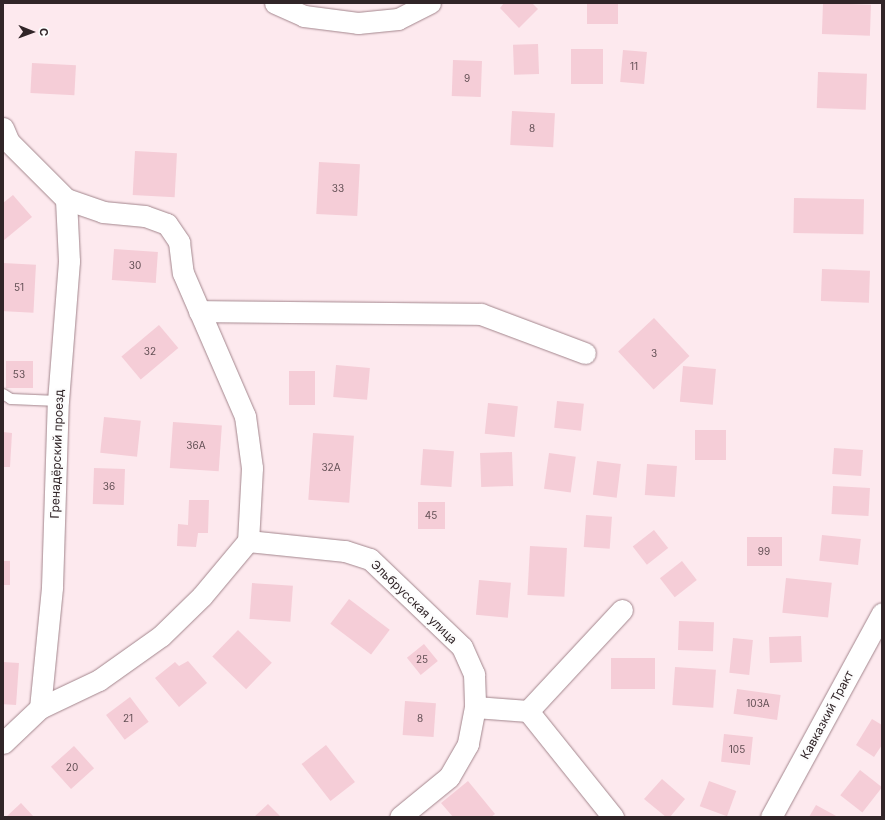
<!DOCTYPE html>
<html>
<head>
<meta charset="utf-8">
<style>
	body { margin:0 }
	#map { position:relative; width:885px; height:820px; overflow:hidden; background:#fde9ee; font-family:Inter,sans-serif }
	div>[style] { position:absolute }
	.building>* { inset:0; background:#f5cdd7; transform-origin:0 0 }
	.roads { filter:drop-shadow(0 0 1px #a3868d) drop-shadow(0 0 1px #a3868d) }
	.service>* { height:10px; margin:-5px; padding:0 5px; transform-origin:5px; border-radius:5px; background:#fff }
	.minor>* { height:21px; margin:-10.5px; padding:0 10.5px; transform-origin:10.5px; border-radius:10.5px; background:#fff }
	span { translate:-50% -50%; white-space:nowrap; text-align:center; line-height:1.15; -webkit-text-stroke:4px #fcfcfc; paint-order:stroke }
	.number-label { font-size:10px; color:#624f54 }
	.number-label span { -webkit-text-stroke-width:0 }
	.street-label { font-size:12px; color:#312528 }
	.frame { position:absolute; inset:0; border:4px solid #312528; pointer-events:none }
	.north { position:absolute; left:12px; top:12px; width:40px; height:40px; -webkit-text-stroke:3px #fcfcfc; paint-order:stroke; rotate:91deg; font-size:11px; font-weight:700; line-height:16px; text-align:center; color:#312528 }
	.north::after { content:''; display:block; margin:auto; width:14px; height:18px; background:#312528; clip-path:polygon(50% 0,100% 100%,50% 72%,0 100%) }
</style>
</head>
<body>
<div id="map">
	<div class="building">
		<div style="clip-path:polygon(504px 3px,532px 3px,538px 9px,519px 28px,500px 8px)"></div>
		<div style="left:587px;top:3px;width:31px;height:21px"></div>
		<div style="left:823px;top:3px;width:48px;height:31px;rotate:2deg"></div>
		<div style="left:538px;top:44px;width:30px;height:25px;rotate:88deg"></div>
		<div style="left:571px;top:49px;width:32px;height:35px"></div>
		<div style="left:623px;top:50px;width:24px;height:32px;rotate:5deg"></div>
		<div style="left:453px;top:60px;width:29px;height:36px;rotate:2deg"></div>
		<div style="left:32px;top:63px;width:44px;height:30px;rotate:3deg"></div>
		<div style="left:818px;top:72px;width:49px;height:36px;rotate:2deg"></div>
		<div style="left:512px;top:111px;width:43px;height:34px;rotate:3deg"></div>
		<div style="left:135px;top:151px;width:42px;height:44px;rotate:3deg"></div>
		<div style="left:319px;top:162px;width:41px;height:52px;rotate:3deg"></div>
		<div style="clip-path:polygon(13px 195px,32px 217px,3px 241px,3px 203px)"></div>
		<div style="left:794px;top:198px;width:70px;height:35px;rotate:1deg"></div>
		<div style="left:114px;top:249px;width:44px;height:31px;rotate:4deg"></div>
		<div style="left:3px;top:263px;width:33px;height:48px;rotate:3deg"></div>
		<div style="left:822px;top:269px;width:48px;height:32px;rotate:2deg"></div>
		<div style="left:654px;top:318px;width:52px;height:49px;rotate:47deg"></div>
		<div style="left:159px;top:325px;width:30px;height:49px;rotate:50deg"></div>
		<div style="left:33px;top:361px;width:27px;height:27px;rotate:90deg"></div>
		<div style="left:336px;top:365px;width:34px;height:32px;rotate:5deg"></div>
		<div style="left:683px;top:366px;width:33px;height:36px;rotate:5deg"></div>
		<div style="left:289px;top:371px;width:26px;height:34px"></div>
		<div style="left:557px;top:401px;width:27px;height:27px;rotate:6deg"></div>
		<div style="left:488px;top:403px;width:30px;height:31px;rotate:6deg"></div>
		<div style="left:104px;top:417px;width:37px;height:36px;rotate:6deg"></div>
		<div style="left:173px;top:422px;width:49px;height:46px;rotate:4deg"></div>
		<div style="left:695px;top:430px;width:31px;height:30px"></div>
		<div style="clip-path:polygon(3px 432px,12px 433px,10px 467px,3px 467px)"></div>
		<div style="left:313px;top:433px;width:41px;height:67px;rotate:4deg"></div>
		<div style="left:834px;top:448px;width:29px;height:26px;rotate:4deg"></div>
		<div style="left:423px;top:449px;width:31px;height:36px;rotate:4deg"></div>
		<div style="left:512px;top:452px;width:34px;height:32px;rotate:88deg"></div>
		<div style="left:549px;top:453px;width:27px;height:36px;rotate:8deg"></div>
		<div style="left:597px;top:461px;width:24px;height:34px;rotate:7deg"></div>
		<div style="left:647px;top:464px;width:30px;height:31px;rotate:4deg"></div>
		<div style="left:94px;top:468px;width:31px;height:36px;rotate:2deg"></div>
		<div style="left:833px;top:486px;width:37px;height:28px;rotate:3deg"></div>
		<div style="clip-path:polygon(189px 500px,209px 500px,208px 533px,198px 533px,196px 547px,177px 546px,178px 524px,188px 525px)"></div>
		<div style="left:418px;top:502px;width:27px;height:27px"></div>
		<div style="left:586px;top:515px;width:26px;height:32px;rotate:4deg"></div>
		<div style="left:654px;top:530px;width:23px;height:27px;rotate:52deg"></div>
		<div style="left:822px;top:535px;width:39px;height:26px;rotate:6deg"></div>
		<div style="left:747px;top:537px;width:35px;height:29px"></div>
		<div style="left:530px;top:546px;width:37px;height:49px;rotate:3deg"></div>
		<div style="left:3px;top:561px;width:7px;height:24px"></div>
		<div style="left:682px;top:561px;width:24px;height:28px;rotate:52deg"></div>
		<div style="left:786px;top:578px;width:46px;height:35px;rotate:6deg"></div>
		<div style="left:479px;top:580px;width:32px;height:35px;rotate:5deg"></div>
		<div style="left:252px;top:583px;width:41px;height:36px;rotate:4deg"></div>
		<div style="left:349px;top:599px;width:51px;height:31px;rotate:37deg"></div>
		<div style="left:679px;top:621px;width:35px;height:29px;rotate:2deg"></div>
		<div style="left:238px;top:630px;width:47px;height:37px;rotate:44deg"></div>
		<div style="left:801px;top:636px;width:26px;height:32px;rotate:88deg"></div>
		<div style="left:733px;top:638px;width:20px;height:35px;rotate:6deg"></div>
		<div style="left:424px;top:644px;width:22px;height:22px;rotate:51deg"></div>
		<div style="left:611px;top:658px;width:44px;height:31px"></div>
		<div style="clip-path:polygon(188px 661px,207px 683px,179px 707px,155px 678px,175px 662px,179px 666px)"></div>
		<div style="left:3px;top:662px;width:16px;height:42px;rotate:4deg"></div>
		<div style="left:675px;top:667px;width:41px;height:38px;rotate:4deg"></div>
		<div style="left:737px;top:689px;width:44px;height:25px;rotate:8deg"></div>
		<div style="left:130px;top:697px;width:31px;height:30px;rotate:53deg"></div>
		<div style="left:405px;top:701px;width:31px;height:34px;rotate:4deg"></div>
		<div style="clip-path:polygon(872px 719px,882px 725px,882px 745px,874px 757px,856px 745px)"></div>
		<div style="left:724px;top:734px;width:29px;height:28px;rotate:6deg"></div>
		<div style="left:326px;top:745px;width:47px;height:31px;rotate:52deg"></div>
		<div style="left:74px;top:746px;width:30px;height:31px;rotate:48deg"></div>
		<div style="left:860px;top:770px;width:28px;height:32px;rotate:38deg"></div>
		<div style="clip-path:polygon(662px 779px,685px 799px,670px 817px,666px 817px,644px 799px)"></div>
		<div style="clip-path:polygon(468px 781px,495px 814px,491px 817px,453px 817px,441px 803px)"></div>
		<div style="left:709px;top:781px;width:29px;height:27px;rotate:20deg"></div>
		<div style="clip-path:polygon(21px 803px,34px 817px,6px 817px)"></div>
		<div style="clip-path:polygon(268px 804px,281px 817px,254px 817px)"></div>
		<div style="clip-path:polygon(816px 805px,838px 817px,809px 817px)"></div>
	</div>
	<div class="roads">
		<div class="service">
			<div style="left:3px;top:394px;width:9px;rotate:32deg"></div>
			<div style="left:11px;top:399px;width:47px;rotate:2.4deg"></div>
		</div>
		<div class="minor">
			<div style="left:275px;top:3px;width:32px;rotate:24deg"></div>
			<div style="left:304px;top:16px;width:54px;rotate:7.4deg"></div>
			<div style="left:358px;top:23px;width:40px;rotate:-5.7deg"></div>
			<div style="left:398px;top:19px;width:36px;rotate:-27deg"></div>
			<div style="left:3px;top:128px;width:15px;rotate:67deg"></div>
			<div style="left:9px;top:142px;width:81px;rotate:45deg"></div>
			<div style="left:66px;top:199px;width:39px;rotate:19deg"></div>
			<div style="left:103px;top:212px;width:42px;rotate:5.4deg"></div>
			<div style="left:145px;top:216px;width:23px;rotate:20deg"></div>
			<div style="left:167px;top:224px;width:22px;rotate:56deg"></div>
			<div style="left:179px;top:242px;width:31px;rotate:83deg"></div>
			<div style="left:183px;top:273px;width:156px;rotate:66.6deg"></div>
			<div style="left:245px;top:416px;width:52px;rotate:82.3deg"></div>
			<div style="left:252px;top:468px;width:73px;rotate:93.1deg"></div>
			<div style="left:199px;top:311px;width:282px;rotate:0.6deg"></div>
			<div style="left:481px;top:314px;width:111px;rotate:20.6deg"></div>
			<div style="left:475px;top:707px;width:53px;rotate:4.3deg"></div>
			<div style="left:528px;top:711px;width:136px;rotate:51.3deg"></div>
			<div style="left:40px;top:708px;width:122px;rotate:-84.3deg"></div>
			<div style="left:52px;top:587px;width:186px;rotate:-88.2deg"></div>
			<div style="left:58px;top:401px;width:140px;rotate:-85.5deg"></div>
			<div style="left:69px;top:261px;width:62px;rotate:-92.8deg"></div>
			<div style="left:528px;top:711px;width:138px;rotate:-47.1deg"></div>
			<div style="left:3px;top:743px;width:51px;rotate:-43.4deg"></div>
			<div style="left:40px;top:708px;width:65px;rotate:-25.4deg"></div>
			<div style="left:99px;top:680px;width:76px;rotate:-35.4deg"></div>
			<div style="left:161px;top:636px;width:57px;rotate:-44.3deg"></div>
			<div style="left:202px;top:596px;width:72px;rotate:-50.1deg"></div>
			<div style="left:248px;top:541px;width:98px;rotate:5.9deg"></div>
			<div style="left:345px;top:551px;width:26px;rotate:18deg"></div>
			<div style="left:370px;top:559px;width:127px;rotate:43.7deg"></div>
			<div style="left:462px;top:647px;width:30px;rotate:66deg"></div>
			<div style="left:474px;top:674px;width:33px;rotate:88deg"></div>
			<div style="left:475px;top:707px;width:38px;rotate:101deg"></div>
			<div style="left:468px;top:744px;width:38px;rotate:120deg"></div>
			<div style="left:449px;top:777px;width:63px;rotate:140.8deg"></div>
			<div style="left:771px;top:817px;width:232px;rotate:-61.4deg"></div>
		</div>
	</div>
	<div class="number-label">
		<span style="left:634px;top:67px">11</span>
		<span style="left:467px;top:79px">9</span>
		<span style="left:532px;top:129px">8</span>
		<span style="left:338px;top:189px">33</span>
		<span style="left:135px;top:266px">30</span>
		<span style="left:19px;top:288px">51</span>
		<span style="left:150px;top:352px">32</span>
		<span style="left:654px;top:354px">3</span>
		<span style="left:19px;top:375px">53</span>
		<span style="left:196px;top:446px">36А</span>
		<span style="left:331px;top:468px">32А</span>
		<span style="left:109px;top:487px">36</span>
		<span style="left:431px;top:516px">45</span>
		<span style="left:764px;top:552px">99</span>
		<span style="left:422px;top:660px">25</span>
		<span style="left:758px;top:704px">103А</span>
		<span style="left:128px;top:719px">21</span>
		<span style="left:420px;top:719px">8</span>
		<span style="left:737px;top:750px">105</span>
		<span style="left:72px;top:768px">20</span>
	</div>
	<div class="street-label">
		<span style="left:57px;top:454px;rotate:-88deg">Гренадёрский проезд</span>
		<span style="left:414px;top:602px;rotate:44deg">Эльбрусская улица</span>
		<span style="left:827px;top:715px;rotate:-62deg">Кавказкий Тракт</span>
	</div>
	<div class="frame"></div>
	<div class="north">С</div>
</div>
</body>
</html>
